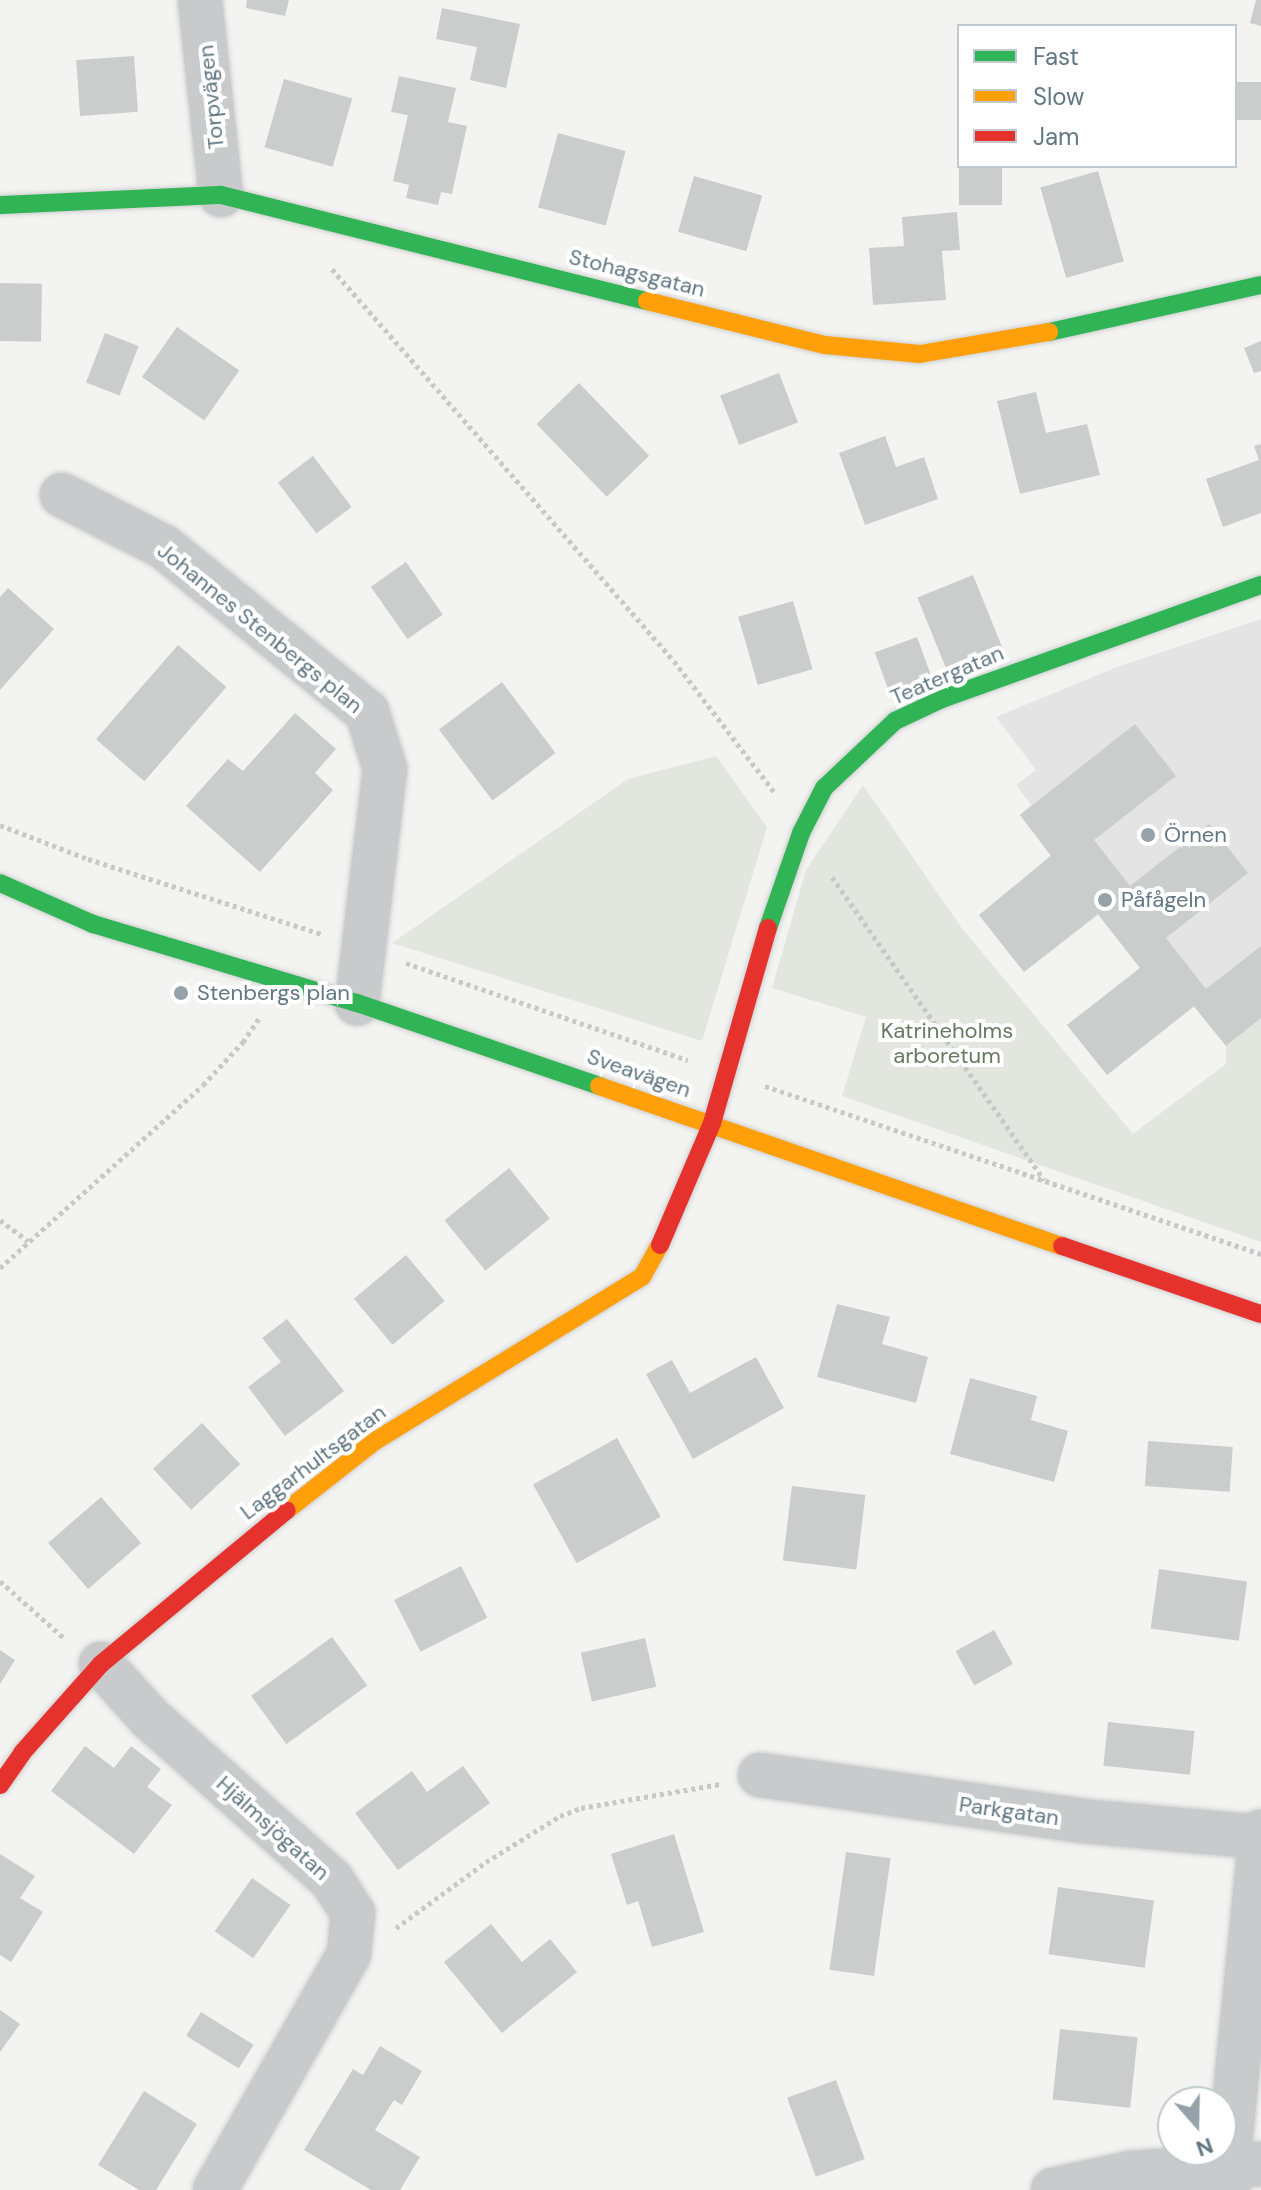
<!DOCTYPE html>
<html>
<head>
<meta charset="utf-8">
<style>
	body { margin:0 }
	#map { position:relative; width:1261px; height:2190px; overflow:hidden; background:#f3f3f1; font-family:"DM Sans",sans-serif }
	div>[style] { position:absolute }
	.built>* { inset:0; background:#e3e4e3 }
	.green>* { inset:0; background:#e3e6df }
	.building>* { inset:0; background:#cbcdcd; transform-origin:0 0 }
	.path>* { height:5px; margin-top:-2.5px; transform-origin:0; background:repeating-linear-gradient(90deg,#c7c8c8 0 4px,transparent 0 8px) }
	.roads { filter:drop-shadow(0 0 2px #ced0d0) drop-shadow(0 0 2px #ced0d0) }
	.street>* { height:44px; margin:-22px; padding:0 22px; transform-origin:22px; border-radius:22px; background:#c8cacb }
	.fast>* { height:18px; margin:-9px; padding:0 9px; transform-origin:9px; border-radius:9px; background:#30b455 }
	.slow>* { height:18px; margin:-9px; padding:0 9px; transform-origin:9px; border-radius:9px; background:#ff9f0a }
	.jam>* { height:18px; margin:-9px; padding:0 9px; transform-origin:9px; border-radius:9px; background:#e5322d }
	.dots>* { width:22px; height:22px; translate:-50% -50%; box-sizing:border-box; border:4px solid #fff; border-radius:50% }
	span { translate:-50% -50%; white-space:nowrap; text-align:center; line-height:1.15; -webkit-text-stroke:8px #fff; paint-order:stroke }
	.street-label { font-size:22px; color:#627782 }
	.poi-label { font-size:22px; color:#627782 }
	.left { translate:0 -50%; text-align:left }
	.park-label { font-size:22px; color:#697961 }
	.legend { position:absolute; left:957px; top:24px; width:280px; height:144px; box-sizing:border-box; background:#fff; border:2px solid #c0c9cd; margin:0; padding:10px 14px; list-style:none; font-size:24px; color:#627782 }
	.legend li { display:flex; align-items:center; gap:16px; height:40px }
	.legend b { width:40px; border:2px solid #c0c9cd }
	.north { position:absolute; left:1157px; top:2086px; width:80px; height:80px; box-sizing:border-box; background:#fff; border:2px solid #c0c9cd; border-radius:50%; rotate:160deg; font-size:22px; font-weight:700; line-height:32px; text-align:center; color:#627782 }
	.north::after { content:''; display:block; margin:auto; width:28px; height:36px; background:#95a2a9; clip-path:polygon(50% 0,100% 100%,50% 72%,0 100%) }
</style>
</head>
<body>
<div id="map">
	<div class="built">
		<div style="clip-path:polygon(1261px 619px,1261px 1018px,1226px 1046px,1194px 1007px,1107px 1075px,1067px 1025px,1140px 968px,1098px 915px,1024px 972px,979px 915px,1051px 855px,1020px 815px,1031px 805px,1016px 785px,1036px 770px,996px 717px,1117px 667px)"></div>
	</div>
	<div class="green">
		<div style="clip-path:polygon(716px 756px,767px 827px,702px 1041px,392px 943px,628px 779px)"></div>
		<div style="clip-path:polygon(863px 785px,961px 927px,1133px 1134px,1226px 1064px,1226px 1046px,1261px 1018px,1261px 1242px,842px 1096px,866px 1017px,772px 988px,806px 870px)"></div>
	</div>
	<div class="building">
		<div style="clip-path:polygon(247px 0,289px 0,285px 16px,246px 8px)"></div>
		<div style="clip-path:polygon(1256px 0,1261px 0,1261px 26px,1250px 23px)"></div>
		<div style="clip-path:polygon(442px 8px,520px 24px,506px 88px,470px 80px,477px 47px,436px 39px)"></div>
		<div style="left:134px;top:56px;width:56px;height:58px;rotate:86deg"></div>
		<div style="clip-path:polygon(399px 76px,456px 88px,448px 122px,467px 126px,452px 194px,441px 192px,438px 205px,406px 198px,409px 185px,393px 181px,408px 115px,391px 112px)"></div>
		<div style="left:284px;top:79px;width:71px;height:71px;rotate:16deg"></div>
		<div style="left:1261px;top:82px;width:38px;height:26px;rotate:90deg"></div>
		<div style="left:558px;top:133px;width:70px;height:77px;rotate:15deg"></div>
		<div style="left:959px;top:166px;width:43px;height:39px"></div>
		<div style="left:1098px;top:171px;width:94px;height:60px;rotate:74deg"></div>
		<div style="left:694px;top:176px;width:71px;height:58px;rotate:16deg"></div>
		<div style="clip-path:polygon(957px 212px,960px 250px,942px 251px,946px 300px,873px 305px,869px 248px,904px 246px,902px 217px)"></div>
		<div style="left:0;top:283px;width:42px;height:58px;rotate:1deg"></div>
		<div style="left:177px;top:327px;width:76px;height:61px;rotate:35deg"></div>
		<div style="left:105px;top:333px;width:36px;height:53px;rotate:21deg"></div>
		<div style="clip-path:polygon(1261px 341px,1261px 371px,1254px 373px,1244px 348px)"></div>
		<div style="left:779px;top:373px;width:53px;height:63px;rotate:69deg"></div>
		<div style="left:579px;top:383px;width:101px;height:59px;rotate:46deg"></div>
		<div style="clip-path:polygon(1036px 392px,1046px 433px,1087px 424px,1100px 475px,1020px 494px,997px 401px)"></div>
		<div style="clip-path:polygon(885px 436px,896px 467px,924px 457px,938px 499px,865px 525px,839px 453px)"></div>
		<div style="clip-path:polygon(1261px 444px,1261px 513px,1223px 527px,1206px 479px,1259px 460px,1254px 446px)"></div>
		<div style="left:313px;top:456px;width:64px;height:44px;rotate:53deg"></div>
		<div style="left:406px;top:562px;width:64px;height:43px;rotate:55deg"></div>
		<div style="left:973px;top:575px;width:80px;height:60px;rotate:68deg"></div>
		<div style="clip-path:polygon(8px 588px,54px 629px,0 690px,0 597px)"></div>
		<div style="left:793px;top:601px;width:71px;height:57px;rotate:74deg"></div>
		<div style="left:917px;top:637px;width:45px;height:45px;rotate:70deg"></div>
		<div style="left:178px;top:645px;width:64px;height:125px;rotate:41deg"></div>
		<div style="left:502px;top:682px;width:89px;height:79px;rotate:53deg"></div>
		<div style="clip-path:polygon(295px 713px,336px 749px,315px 773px,333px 790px,260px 872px,186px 806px,228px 759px,243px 771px)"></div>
		<div style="clip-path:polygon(1135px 724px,1176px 776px,1094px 840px,1130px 886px,1209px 824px,1248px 873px,1166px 938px,1206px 989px,1261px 946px,1261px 1018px,1226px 1046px,1194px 1006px,1107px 1075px,1067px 1025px,1140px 968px,1098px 914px,1024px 972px,979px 915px,1051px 856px,1020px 815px)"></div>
		<div style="left:509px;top:1168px;width:65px;height:83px;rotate:51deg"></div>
		<div style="left:406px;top:1255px;width:60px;height:68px;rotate:50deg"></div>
		<div style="clip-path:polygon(837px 1304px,890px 1317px,882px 1344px,928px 1357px,916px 1403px,817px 1377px)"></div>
		<div style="clip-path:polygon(287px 1319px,344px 1391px,285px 1436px,248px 1387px,281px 1362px,262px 1338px)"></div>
		<div style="clip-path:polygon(756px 1357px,784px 1408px,693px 1459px,646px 1374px,672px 1360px,690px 1393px)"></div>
		<div style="clip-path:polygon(970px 1378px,1037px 1396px,1031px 1420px,1068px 1431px,1054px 1482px,950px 1454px)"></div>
		<div style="left:202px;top:1423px;width:56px;height:67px;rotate:47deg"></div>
		<div style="left:617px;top:1438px;width:90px;height:96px;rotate:61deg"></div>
		<div style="left:1148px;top:1441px;width:85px;height:45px;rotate:4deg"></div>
		<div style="left:792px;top:1486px;width:74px;height:75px;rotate:7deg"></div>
		<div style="left:101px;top:1497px;width:61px;height:70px;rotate:49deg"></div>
		<div style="left:461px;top:1566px;width:58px;height:75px;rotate:63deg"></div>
		<div style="left:1159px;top:1569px;width:89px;height:60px;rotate:8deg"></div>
		<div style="left:994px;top:1630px;width:39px;height:44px;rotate:61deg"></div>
		<div style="left:332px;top:1637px;width:60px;height:100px;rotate:54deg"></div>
		<div style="left:645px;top:1638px;width:50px;height:66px;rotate:77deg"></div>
		<div style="clip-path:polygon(0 1650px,15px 1660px,0 1684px)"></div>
		<div style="left:1108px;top:1722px;width:87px;height:44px;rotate:6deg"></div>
		<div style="clip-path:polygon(85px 1746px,114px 1768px,131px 1746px,161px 1769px,147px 1787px,172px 1805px,134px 1854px,51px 1791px)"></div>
		<div style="clip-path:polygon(463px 1766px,490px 1803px,398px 1870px,355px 1813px,412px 1771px,427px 1792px)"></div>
		<div style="clip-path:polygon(674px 1834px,704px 1932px,652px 1947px,638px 1901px,627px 1905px,611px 1854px)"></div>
		<div style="left:846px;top:1852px;width:45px;height:119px;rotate:8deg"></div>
		<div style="clip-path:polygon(0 1854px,35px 1876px,20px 1898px,43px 1912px,11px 1962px,0 1955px)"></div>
		<div style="left:252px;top:1878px;width:47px;height:65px;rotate:35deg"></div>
		<div style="left:1058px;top:1887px;width:97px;height:68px;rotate:8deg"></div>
		<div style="clip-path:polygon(491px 1924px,522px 1962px,550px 1939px,577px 1972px,502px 2033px,444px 1962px)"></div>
		<div style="clip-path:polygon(0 2010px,20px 2024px,0 2052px)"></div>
		<div style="left:201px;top:2012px;width:62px;height:28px;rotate:32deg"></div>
		<div style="left:1060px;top:2029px;width:78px;height:71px;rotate:6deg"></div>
		<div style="clip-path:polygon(380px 2046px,422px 2071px,402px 2105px,394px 2100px,375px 2130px,420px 2157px,400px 2190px,371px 2190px,304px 2150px,353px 2069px,363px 2075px)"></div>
		<div style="left:836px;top:2080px;width:84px;height:52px;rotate:70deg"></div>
		<div style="clip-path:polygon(144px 2091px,197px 2124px,156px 2190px,139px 2190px,98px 2165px)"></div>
	</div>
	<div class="path">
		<div style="left:332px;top:269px;width:520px;rotate:48.9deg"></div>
		<div style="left:674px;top:661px;width:166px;rotate:52.6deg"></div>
		<div style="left:0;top:825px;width:94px;rotate:21.1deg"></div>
		<div style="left:88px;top:859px;width:245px;rotate:17.8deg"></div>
		<div style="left:832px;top:877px;width:370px;rotate:55deg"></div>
		<div style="left:406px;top:963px;width:298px;rotate:19deg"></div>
		<div style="left:765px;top:1086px;width:524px;rotate:18.71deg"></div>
		<div style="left:0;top:1220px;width:35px;rotate:37deg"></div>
		<div style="left:0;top:1268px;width:273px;rotate:-42deg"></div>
		<div style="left:203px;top:1085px;width:59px;rotate:-47.1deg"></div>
		<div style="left:243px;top:1042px;width:30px;rotate:-56deg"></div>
		<div style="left:0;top:1581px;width:87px;rotate:41.7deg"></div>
		<div style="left:396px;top:1928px;width:112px;rotate:-36.3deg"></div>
		<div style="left:486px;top:1862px;width:87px;rotate:-31.9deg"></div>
		<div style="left:560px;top:1816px;width:22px;rotate:-21deg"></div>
		<div style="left:581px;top:1808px;width:141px;rotate:-9.8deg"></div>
	</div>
	<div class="roads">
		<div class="street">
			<div style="left:200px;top:0;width:196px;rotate:83.9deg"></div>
			<div style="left:62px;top:495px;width:114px;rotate:27deg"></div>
			<div style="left:164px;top:547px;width:262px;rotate:39.1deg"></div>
			<div style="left:367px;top:712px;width:60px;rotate:72.5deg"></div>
			<div style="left:385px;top:769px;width:236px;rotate:96.8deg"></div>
			<div style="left:101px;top:1664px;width:73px;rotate:47.8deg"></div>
			<div style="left:150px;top:1718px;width:242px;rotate:41.7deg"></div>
			<div style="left:331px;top:1879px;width:40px;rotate:57.1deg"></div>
			<div style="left:353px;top:1913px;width:41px;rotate:95.6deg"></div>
			<div style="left:349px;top:1954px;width:271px;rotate:119.6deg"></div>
			<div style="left:760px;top:1775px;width:325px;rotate:8.1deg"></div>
			<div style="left:1082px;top:1821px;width:179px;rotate:5.1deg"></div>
			<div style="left:1053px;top:2190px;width:80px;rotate:-12.3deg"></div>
			<div style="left:1131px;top:2173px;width:130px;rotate:-4deg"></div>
			<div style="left:1228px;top:2190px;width:26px;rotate:-90deg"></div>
			<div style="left:1228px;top:2164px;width:334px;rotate:-84.3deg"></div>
		</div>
		<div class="fast">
			<div style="left:0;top:205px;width:221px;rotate:-2.6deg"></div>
			<div style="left:221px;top:195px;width:439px;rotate:14deg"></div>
			<div style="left:1049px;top:332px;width:217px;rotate:-12.5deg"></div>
			<div style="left:0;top:883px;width:102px;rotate:23.8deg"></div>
			<div style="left:93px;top:924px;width:276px;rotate:16.7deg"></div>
			<div style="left:357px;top:1003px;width:256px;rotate:18.9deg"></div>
			<div style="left:768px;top:928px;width:101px;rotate:-70.8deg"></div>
			<div style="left:801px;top:833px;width:51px;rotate:-62.9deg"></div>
			<div style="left:824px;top:788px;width:98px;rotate:-43.3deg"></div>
			<div style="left:895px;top:721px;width:52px;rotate:-25.1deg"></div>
			<div style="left:942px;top:699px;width:339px;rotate:-19.7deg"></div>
		</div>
		<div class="slow">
			<div style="left:647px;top:301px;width:183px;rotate:13.9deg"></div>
			<div style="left:825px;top:345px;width:95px;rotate:5.4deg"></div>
			<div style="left:920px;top:354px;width:131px;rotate:-9.7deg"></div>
			<div style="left:599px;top:1086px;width:490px;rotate:19.1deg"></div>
			<div style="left:287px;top:1510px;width:112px;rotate:-38.1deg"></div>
			<div style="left:375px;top:1441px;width:313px;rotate:-31.6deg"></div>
			<div style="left:642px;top:1277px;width:37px;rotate:-61deg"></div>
		</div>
		<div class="jam">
			<div style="left:660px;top:1245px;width:133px;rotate:-66.9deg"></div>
			<div style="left:712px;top:1123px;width:203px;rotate:-74deg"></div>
			<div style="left:1062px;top:1246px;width:210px;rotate:18.9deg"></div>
			<div style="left:0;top:1785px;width:39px;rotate:-55deg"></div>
			<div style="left:22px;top:1753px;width:119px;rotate:-48.4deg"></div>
			<div style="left:101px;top:1664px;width:241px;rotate:-39.6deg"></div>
		</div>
	</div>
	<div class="dots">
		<div style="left:1148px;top:835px;background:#95a2a9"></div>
		<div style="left:1105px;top:900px;background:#95a2a9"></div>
		<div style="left:181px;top:993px;background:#95a2a9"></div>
	</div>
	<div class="street-label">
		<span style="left:211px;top:97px;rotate:-96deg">Torpvägen</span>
		<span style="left:637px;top:273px;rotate:14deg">Stohagsgatan</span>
		<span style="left:260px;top:628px;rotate:39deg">Johannes Stenbergs plan</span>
		<span style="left:947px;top:675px;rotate:-23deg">Teatergatan</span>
		<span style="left:639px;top:1073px;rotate:19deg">Sveavägen</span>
		<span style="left:313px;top:1462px;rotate:-37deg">Laggarhultsgatan</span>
		<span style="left:1009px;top:1811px;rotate:8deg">Parkgatan</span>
		<span style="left:273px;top:1828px;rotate:42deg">Hjälmsjögatan</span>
	</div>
	<div class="poi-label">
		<span class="left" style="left:1164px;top:835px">Örnen</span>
		<span class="left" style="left:1121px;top:900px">Påfågeln</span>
		<span class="left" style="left:197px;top:993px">Stenbergs plan</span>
	</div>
	<div class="park-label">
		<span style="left:947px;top:1043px">Katrineholms<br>arboretum</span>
	</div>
	<ul class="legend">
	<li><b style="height:10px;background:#30b455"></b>Fast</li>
	<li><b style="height:10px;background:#ff9f0a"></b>Slow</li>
	<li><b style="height:10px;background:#e5322d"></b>Jam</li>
	</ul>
	<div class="north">N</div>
</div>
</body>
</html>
